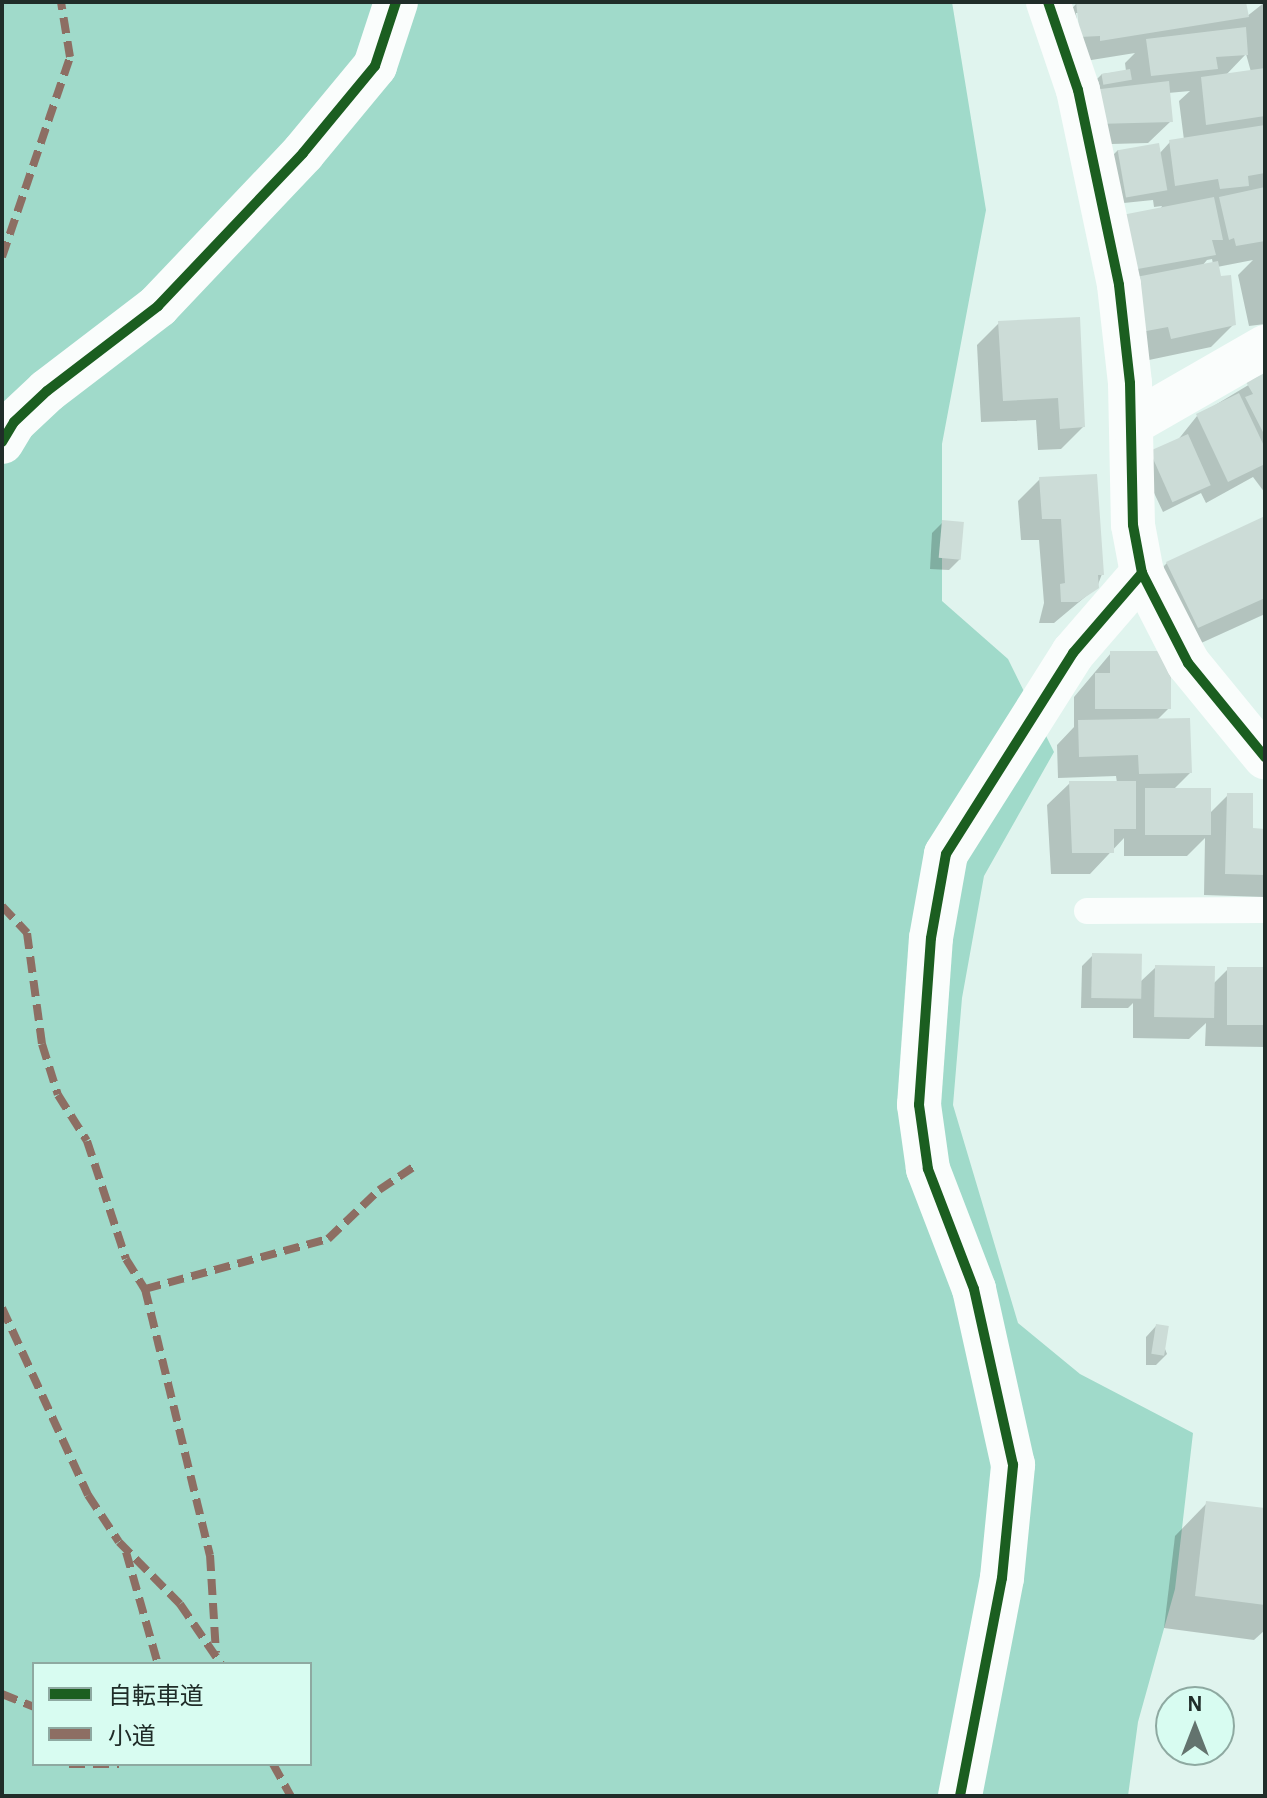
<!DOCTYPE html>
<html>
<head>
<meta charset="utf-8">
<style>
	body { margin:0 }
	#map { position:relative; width:1267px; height:1798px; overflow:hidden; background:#e0f4ee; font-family:"Alegreya Sans","Noto Sans JP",sans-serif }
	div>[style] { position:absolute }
	.forest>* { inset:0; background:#a0daca }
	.shadow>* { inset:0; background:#0003 }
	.building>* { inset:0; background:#ccdcd7; transform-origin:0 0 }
	.lane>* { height:26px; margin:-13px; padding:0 13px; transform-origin:13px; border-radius:13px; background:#fafdfc }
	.street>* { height:44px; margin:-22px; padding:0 22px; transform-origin:22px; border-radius:22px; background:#fafdfc }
	.quiet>* { height:8px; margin-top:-4px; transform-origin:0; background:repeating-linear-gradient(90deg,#8d6e63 0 16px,transparent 0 24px) }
	.cycleway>* { height:10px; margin:-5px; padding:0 5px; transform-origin:5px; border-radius:5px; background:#1b5e20 }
	span { translate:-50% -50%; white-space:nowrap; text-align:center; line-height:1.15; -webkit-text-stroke:7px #d8fcf1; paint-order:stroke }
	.frame { position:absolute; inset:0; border:4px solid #202d29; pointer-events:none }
	.legend { position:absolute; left:32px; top:1662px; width:280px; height:104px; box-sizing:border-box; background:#d8fcf1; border:2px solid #8ea9a1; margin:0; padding:10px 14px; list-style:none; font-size:24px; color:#202d29 }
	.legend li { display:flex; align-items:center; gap:16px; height:40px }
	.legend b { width:40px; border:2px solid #8ea9a1 }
	.north { position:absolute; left:1155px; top:1686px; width:80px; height:80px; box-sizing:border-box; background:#d8fcf1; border:2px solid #8ea9a1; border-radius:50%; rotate:0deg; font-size:22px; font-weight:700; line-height:32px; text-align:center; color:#202d29 }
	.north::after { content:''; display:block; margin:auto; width:28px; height:36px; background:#63736e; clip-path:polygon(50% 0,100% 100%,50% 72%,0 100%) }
</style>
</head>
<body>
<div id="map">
	<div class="forest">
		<div style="clip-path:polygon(evenodd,2px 2px,952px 2px,986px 210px,942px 444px,942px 601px,1008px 659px,1054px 752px,984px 876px,962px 998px,953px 1105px,1018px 1323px,1080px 1374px,1193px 1433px,1175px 1589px,1138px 1722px,1128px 1796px,2px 1796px,2px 2px,34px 1664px,310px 1664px,310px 1764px,34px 1764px,34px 1664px)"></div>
	</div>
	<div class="shadow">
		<div style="clip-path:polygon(evenodd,1244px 2px,1246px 17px,1265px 2px,1265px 324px,1249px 326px,1238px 275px,1253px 260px,1217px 267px,1234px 324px,1211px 347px,1149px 360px,1110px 302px,1162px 206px,1154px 207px,1153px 200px,1114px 204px,1107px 161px,1118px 150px,1159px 154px,1170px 142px,1184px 140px,1179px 101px,1190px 91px,1168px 93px,1171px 121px,1148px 143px,1075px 145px,1091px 85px,1102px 74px,1126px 71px,1125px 63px,1135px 53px,1079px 62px,1055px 26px,1077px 3px,1244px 2px,1076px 13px,1080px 13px,1080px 47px,1076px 13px,1244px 2px,1246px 54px,1251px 72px,1225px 76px,1246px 54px,1244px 2px,1212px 259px,1213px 264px,1202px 266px,1207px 260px,1212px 259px)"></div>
		<div style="clip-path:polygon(999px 323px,1083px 427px,1061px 449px,1038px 450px,1036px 420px,981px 422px,977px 345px)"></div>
		<div style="clip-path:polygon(1265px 375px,1265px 493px,1253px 477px,1206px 503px,1201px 493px,1163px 512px,1140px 463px,1177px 441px,1197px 416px)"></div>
		<div style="clip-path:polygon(1040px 479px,1102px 574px,1097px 587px,1054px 623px,1039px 623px,1044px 603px,1039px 540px,1021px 540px,1018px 501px)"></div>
		<div style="clip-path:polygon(1265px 518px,1265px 614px,1166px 659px,1135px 595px,1167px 563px)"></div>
		<div style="clip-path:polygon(943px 522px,960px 559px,949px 570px,930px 569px,932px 533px)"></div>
		<div style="clip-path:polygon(1111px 653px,1169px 708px,1156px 721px,1190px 773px,1173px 790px,1209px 814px,1228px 795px,1251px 830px,1265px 831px,1265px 897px,1204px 895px,1205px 838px,1187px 856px,1124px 856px,1124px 838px,1090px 874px,1051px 874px,1047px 805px,1070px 783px,1117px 783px,1116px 776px,1058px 778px,1057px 745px,1074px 727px,1074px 697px)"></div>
		<div style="clip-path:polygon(1093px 955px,1139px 983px,1156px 967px,1213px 984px,1228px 969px,1265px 969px,1265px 1047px,1205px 1046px,1206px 1023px,1189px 1039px,1133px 1038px,1133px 1003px,1128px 1008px,1081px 1008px,1082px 966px)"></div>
		<div style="clip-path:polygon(1156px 1326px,1167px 1354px,1156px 1365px,1146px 1365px,1146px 1337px)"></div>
		<div style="clip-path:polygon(1207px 1503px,1265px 1510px,1265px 1630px,1254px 1640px,1164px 1628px,1175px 1536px)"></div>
	</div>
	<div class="building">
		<div style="clip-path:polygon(1076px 2px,1246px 2px,1249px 17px,1100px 41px,1100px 36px,1080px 37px)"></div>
		<div style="clip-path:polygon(1246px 27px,1248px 55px,1216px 57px,1218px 69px,1151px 76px,1146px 39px)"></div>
		<div style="clip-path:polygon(1265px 68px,1265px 116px,1206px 125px,1201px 77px)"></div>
		<div style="left:1130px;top:69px;width:11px;height:29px;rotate:80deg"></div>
		<div style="clip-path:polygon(1169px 81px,1173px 122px,1096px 124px,1092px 90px)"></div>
		<div style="clip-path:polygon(1265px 125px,1265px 173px,1248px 176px,1249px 186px,1220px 189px,1218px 179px,1175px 186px,1169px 140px)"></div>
		<div style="left:1159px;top:143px;width:48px;height:42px;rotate:80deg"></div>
		<div style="clip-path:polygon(1265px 187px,1265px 241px,1236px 246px,1234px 238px,1229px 240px,1219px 197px)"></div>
		<div style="clip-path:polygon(1214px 197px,1223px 240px,1212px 240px,1216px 255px,1132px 270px,1122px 215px)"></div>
		<div style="clip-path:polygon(1218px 261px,1221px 276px,1231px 275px,1236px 325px,1171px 339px,1168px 327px,1141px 332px,1131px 278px)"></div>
		<div style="clip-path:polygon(1080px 317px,1085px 427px,1060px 429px,1058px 398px,1003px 401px,998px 321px)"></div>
		<div style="clip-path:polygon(1265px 373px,1265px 436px,1245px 397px,1253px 394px,1246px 382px)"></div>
		<div style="clip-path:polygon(1239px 393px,1265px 448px,1265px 464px,1228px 482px,1196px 414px)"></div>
		<div style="left:1188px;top:434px;width:56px;height:42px;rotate:66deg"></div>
		<div style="clip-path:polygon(1097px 474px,1104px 575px,1098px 575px,1099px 588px,1078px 602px,1061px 602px,1060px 584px,1065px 583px,1061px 519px,1042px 519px,1039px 477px)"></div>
		<div style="clip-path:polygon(1265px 516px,1265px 598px,1198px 628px,1166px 562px)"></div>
		<div style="left:942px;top:520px;width:22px;height:38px;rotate:5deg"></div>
		<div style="clip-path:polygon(1110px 651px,1159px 651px,1171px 665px,1171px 709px,1095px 709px,1095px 673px,1110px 673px)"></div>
		<div style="clip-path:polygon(1190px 718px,1192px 773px,1139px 774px,1138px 755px,1079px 757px,1078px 720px)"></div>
		<div style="clip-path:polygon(1069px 781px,1136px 781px,1136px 829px,1114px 829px,1114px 853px,1072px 853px)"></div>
		<div style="left:1145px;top:788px;width:66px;height:47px"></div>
		<div style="clip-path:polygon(1227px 793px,1253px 793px,1253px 828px,1265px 829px,1265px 875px,1225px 874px)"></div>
		<div style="left:1092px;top:953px;width:50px;height:45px;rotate:1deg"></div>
		<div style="left:1155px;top:965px;width:60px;height:52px;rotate:1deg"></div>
		<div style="left:1227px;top:967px;width:38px;height:58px"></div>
		<div style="left:1156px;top:1324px;width:13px;height:30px;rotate:9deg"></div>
		<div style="clip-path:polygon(1206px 1501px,1265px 1508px,1265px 1605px,1195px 1596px)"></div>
	</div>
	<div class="lane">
		<div style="left:1087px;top:911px;width:178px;rotate:-0.3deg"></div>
	</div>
	<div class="street">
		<div style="left:1048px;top:2px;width:93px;rotate:71.2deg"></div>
		<div style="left:1078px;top:90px;width:199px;rotate:78.1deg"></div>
		<div style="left:1119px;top:285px;width:99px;rotate:83.6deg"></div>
		<div style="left:1130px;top:383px;width:142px;rotate:88.8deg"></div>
		<div style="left:1133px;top:525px;width:49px;rotate:79.4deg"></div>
		<div style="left:1142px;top:573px;width:101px;rotate:62.9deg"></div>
		<div style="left:1188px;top:663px;width:122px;rotate:50.7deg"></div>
		<div style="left:1131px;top:424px;width:155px;rotate:-29.9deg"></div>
		<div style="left:2px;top:442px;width:23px;rotate:-59deg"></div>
		<div style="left:14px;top:422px;width:45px;rotate:-43.2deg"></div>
		<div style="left:47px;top:391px;width:140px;rotate:-37.4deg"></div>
		<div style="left:158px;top:306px;width:211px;rotate:-46.5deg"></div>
		<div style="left:303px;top:153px;width:113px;rotate:-50.4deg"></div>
		<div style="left:375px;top:66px;width:67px;rotate:-71.8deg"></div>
		<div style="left:960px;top:1796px;width:222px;rotate:-79.1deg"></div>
		<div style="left:1002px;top:1578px;width:114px;rotate:-84.4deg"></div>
		<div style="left:1013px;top:1465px;width:180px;rotate:-102.5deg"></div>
		<div style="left:974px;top:1289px;width:129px;rotate:-111deg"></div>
		<div style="left:928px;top:1169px;width:65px;rotate:-98deg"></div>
		<div style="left:919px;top:1105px;width:167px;rotate:-85.9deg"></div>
		<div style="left:931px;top:938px;width:85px;rotate:-79.9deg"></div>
		<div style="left:946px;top:854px;width:238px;rotate:-57.7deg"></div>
		<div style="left:1073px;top:653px;width:106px;rotate:-49.2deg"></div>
	</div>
	<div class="quiet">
		<div style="left:2px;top:257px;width:211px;rotate:-71.2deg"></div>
		<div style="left:70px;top:57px;width:56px;rotate:-99.3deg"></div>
		<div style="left:2px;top:906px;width:37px;rotate:47deg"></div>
		<div style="left:27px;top:933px;width:112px;rotate:82.3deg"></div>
		<div style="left:42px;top:1044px;width:53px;rotate:72.6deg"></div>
		<div style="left:58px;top:1095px;width:54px;rotate:57.8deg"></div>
		<div style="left:87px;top:1141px;width:124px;rotate:71.7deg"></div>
		<div style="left:126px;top:1259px;width:36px;rotate:58deg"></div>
		<div style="left:145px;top:1289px;width:274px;rotate:76.3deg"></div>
		<div style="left:210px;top:1555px;width:98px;rotate:86.5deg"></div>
		<div style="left:145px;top:1289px;width:190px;rotate:-15.3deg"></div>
		<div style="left:328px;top:1239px;width:71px;rotate:-43.9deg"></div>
		<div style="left:379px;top:1190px;width:43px;rotate:-33.7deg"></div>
		<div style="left:2px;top:1308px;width:206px;rotate:65.3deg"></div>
		<div style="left:88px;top:1495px;width:56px;rotate:56.6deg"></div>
		<div style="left:119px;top:1542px;width:87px;rotate:45.5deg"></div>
		<div style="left:180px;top:1604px;width:73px;rotate:55.7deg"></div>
		<div style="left:126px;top:1552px;width:116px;rotate:74.1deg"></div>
		<div style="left:2px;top:1694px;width:35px;rotate:22deg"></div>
		<div style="left:69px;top:1764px;width:50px"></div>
		<div style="left:273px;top:1764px;width:37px;rotate:61deg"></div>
	</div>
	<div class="cycleway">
		<div style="left:1048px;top:2px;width:93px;rotate:71.2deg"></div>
		<div style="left:1078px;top:90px;width:199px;rotate:78.1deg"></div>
		<div style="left:1119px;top:285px;width:99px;rotate:83.6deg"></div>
		<div style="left:1130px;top:383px;width:142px;rotate:88.8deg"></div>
		<div style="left:1133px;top:525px;width:49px;rotate:79.4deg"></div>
		<div style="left:1142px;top:573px;width:101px;rotate:62.9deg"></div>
		<div style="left:1188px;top:663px;width:122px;rotate:50.7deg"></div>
		<div style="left:2px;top:442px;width:23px;rotate:-59deg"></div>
		<div style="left:14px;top:422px;width:45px;rotate:-43.2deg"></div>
		<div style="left:47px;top:391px;width:140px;rotate:-37.4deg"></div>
		<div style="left:158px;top:306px;width:211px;rotate:-46.5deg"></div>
		<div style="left:303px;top:153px;width:113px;rotate:-50.4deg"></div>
		<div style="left:375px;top:66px;width:67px;rotate:-71.8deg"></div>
		<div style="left:960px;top:1796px;width:222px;rotate:-79.1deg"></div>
		<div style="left:1002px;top:1578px;width:114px;rotate:-84.4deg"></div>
		<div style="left:1013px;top:1465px;width:180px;rotate:-102.5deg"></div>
		<div style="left:974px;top:1289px;width:129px;rotate:-111deg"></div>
		<div style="left:928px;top:1169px;width:65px;rotate:-98deg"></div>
		<div style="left:919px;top:1105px;width:167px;rotate:-85.9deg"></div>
		<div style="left:931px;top:938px;width:85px;rotate:-79.9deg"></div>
		<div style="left:946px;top:854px;width:238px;rotate:-57.7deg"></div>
		<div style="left:1073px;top:653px;width:106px;rotate:-49.2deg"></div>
	</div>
	<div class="frame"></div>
	<ul class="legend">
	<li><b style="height:10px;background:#1b5e20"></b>自転車道</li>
	<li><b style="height:10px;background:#8d6e63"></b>小道</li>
	</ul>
	<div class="north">N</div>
</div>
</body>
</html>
